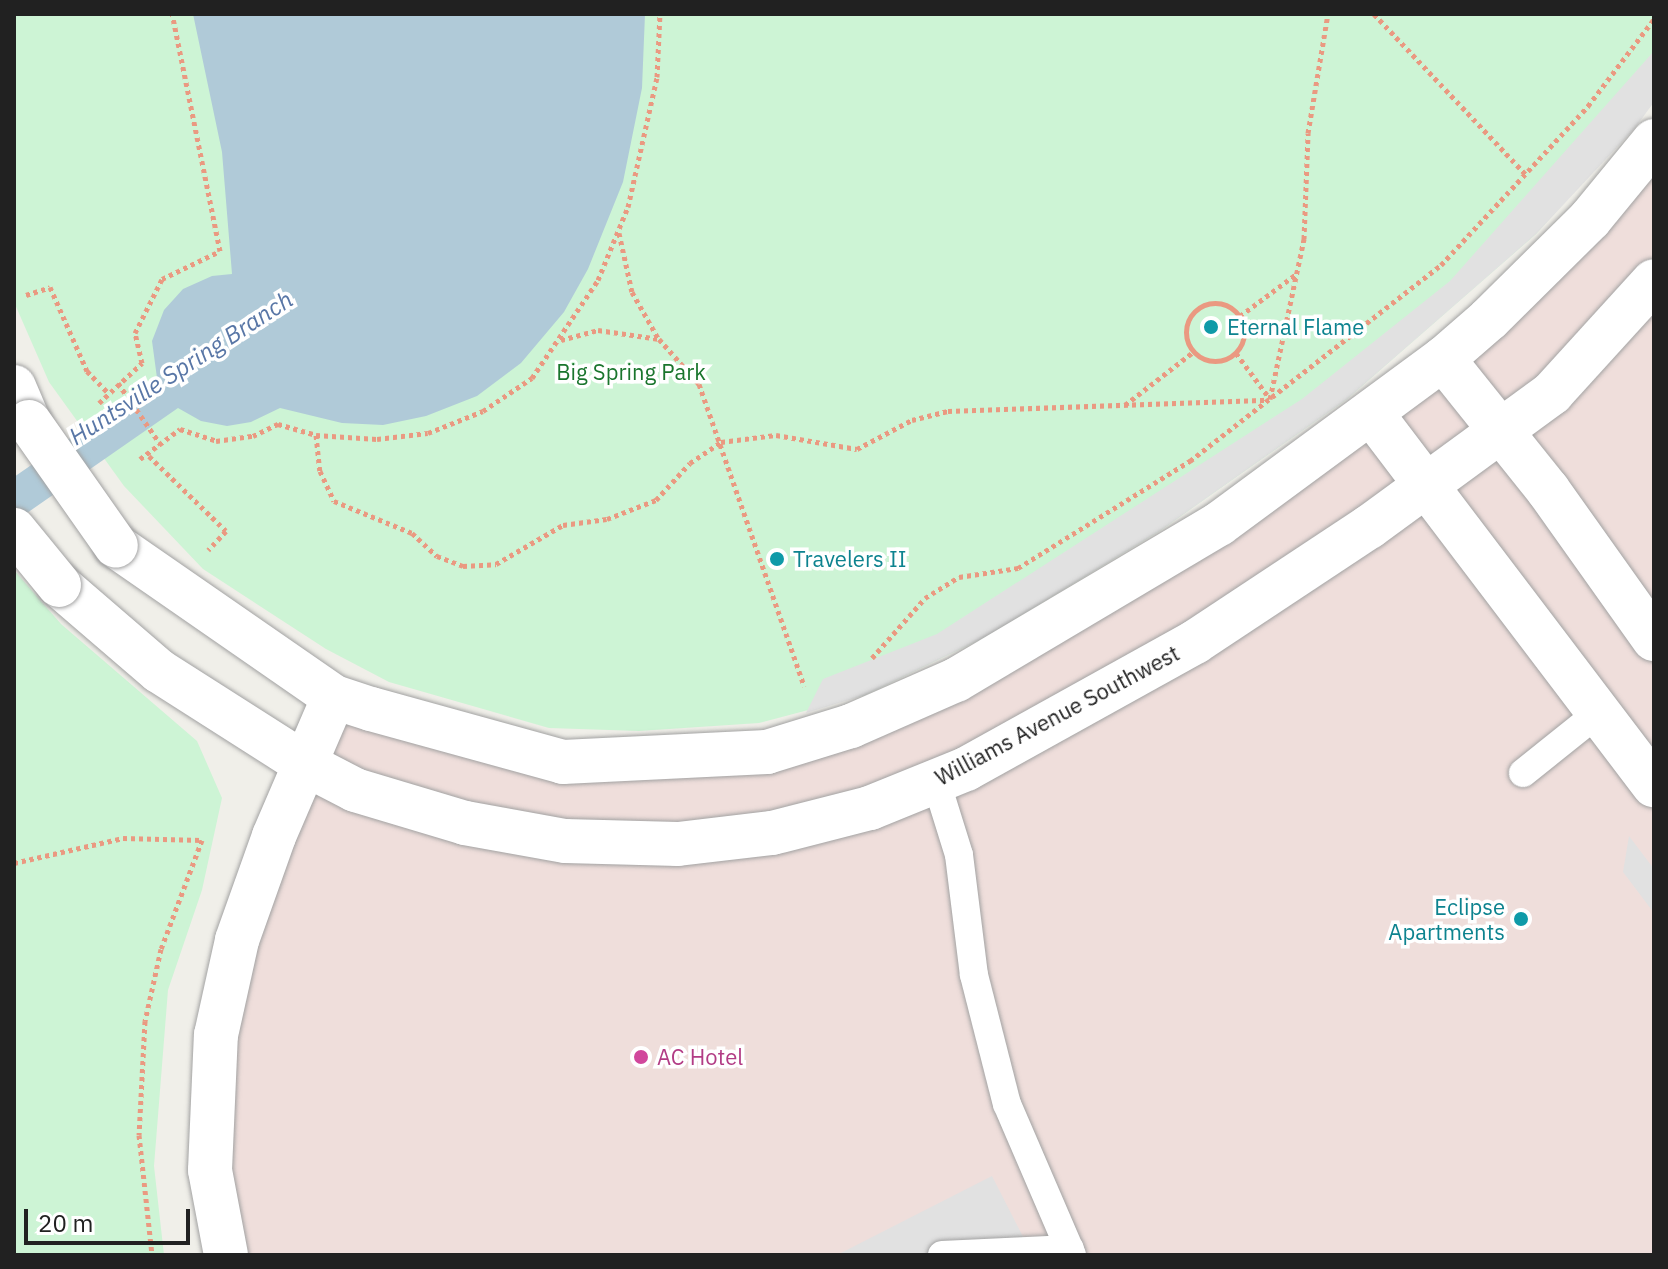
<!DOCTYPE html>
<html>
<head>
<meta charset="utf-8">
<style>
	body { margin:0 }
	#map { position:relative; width:1668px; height:1269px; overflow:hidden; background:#f0efe9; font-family:"IBM Plex Sans",sans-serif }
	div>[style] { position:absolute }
	.commercial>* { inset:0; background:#efdedb }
	.park>* { inset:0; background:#cdf4d5 }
	.parking>* { inset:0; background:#e1e1e1; transform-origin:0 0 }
	.water>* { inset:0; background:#b0cad8 }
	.path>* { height:5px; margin-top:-2.5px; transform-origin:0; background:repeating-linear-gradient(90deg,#ea9981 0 4px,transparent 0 8px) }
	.path>.ring { margin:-2.5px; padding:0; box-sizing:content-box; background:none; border:5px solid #ea9981; border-radius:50% }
	.roads { filter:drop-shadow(0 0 2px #a2a2a2) drop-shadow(0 0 2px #a2a2a2) }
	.service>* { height:28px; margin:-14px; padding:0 14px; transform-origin:14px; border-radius:14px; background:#fff }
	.tertiary>* { height:44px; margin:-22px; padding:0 22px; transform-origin:22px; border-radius:22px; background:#fff }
	.bridges { filter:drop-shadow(0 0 2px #a2a2a2) drop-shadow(0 0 2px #a2a2a2) }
	.tertiary-bridge>* { height:44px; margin:-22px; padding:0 22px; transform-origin:22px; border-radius:22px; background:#fff }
	.dots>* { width:22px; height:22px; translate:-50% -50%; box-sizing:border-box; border:4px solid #fff; border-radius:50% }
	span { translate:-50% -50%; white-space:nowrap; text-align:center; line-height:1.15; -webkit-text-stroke:7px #fff; paint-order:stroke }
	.culture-label { font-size:22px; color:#0d838f }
	.left { translate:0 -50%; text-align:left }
	.right { translate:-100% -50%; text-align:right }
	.park-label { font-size:22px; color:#1a752d }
	.street-label { font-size:22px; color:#212121 }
	.hotel-label { font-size:22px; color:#b23c85 }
	.water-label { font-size:24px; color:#5876a6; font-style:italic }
	.frame { position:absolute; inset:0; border:16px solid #212121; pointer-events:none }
	.scale { position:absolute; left:24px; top:1209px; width:166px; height:36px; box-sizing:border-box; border:4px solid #212121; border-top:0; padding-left:10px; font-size:24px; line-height:28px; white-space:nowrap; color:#212121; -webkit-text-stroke:6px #fff; paint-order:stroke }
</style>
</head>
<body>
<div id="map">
	<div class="commercial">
		<div style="clip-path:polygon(1654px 141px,1654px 1255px,226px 1255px,216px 1035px,334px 697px,563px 762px,851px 726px,1300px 468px)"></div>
	</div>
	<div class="park">
		<div style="clip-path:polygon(14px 14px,1654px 14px,1654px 102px,1536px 234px,1347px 399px,1161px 530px,985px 637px,865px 695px,759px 723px,639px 731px,549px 728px,389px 682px,326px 649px,203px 569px,124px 486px,49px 382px,14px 302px)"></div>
		<div style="clip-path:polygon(14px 570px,61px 624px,197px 741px,222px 798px,202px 890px,168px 990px,154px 1166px,164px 1255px,14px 1255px)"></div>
	</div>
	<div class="parking">
		<div style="clip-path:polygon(1654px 51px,1654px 102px,1635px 128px,1536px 234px,1347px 399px,1161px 530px,985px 637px,865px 695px,806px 713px,823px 679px,937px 634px,1302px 399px,1450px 281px)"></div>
		<div style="clip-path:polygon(1629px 836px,1654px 869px,1654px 913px,1623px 872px)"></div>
		<div style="left:992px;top:1176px;width:89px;height:571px;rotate:63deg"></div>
	</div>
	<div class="water">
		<div style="clip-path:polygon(193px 14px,645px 14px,642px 88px,623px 182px,588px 269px,564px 312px,521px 363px,477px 396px,426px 416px,383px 425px,342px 423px,280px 408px,251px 422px,227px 426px,201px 421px,178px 408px,14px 522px,14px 477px,157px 378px,152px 341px,164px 310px,183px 289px,212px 276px,232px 274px,222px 152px)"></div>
	</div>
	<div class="path">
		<div style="left:1374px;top:14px;width:221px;rotate:46.6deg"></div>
		<div style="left:619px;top:233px;width:60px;rotate:77.6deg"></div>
		<div style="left:632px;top:292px;width:53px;rotate:60.5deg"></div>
		<div style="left:26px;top:295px;width:25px;rotate:-18deg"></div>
		<div style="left:50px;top:287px;width:92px;rotate:66.2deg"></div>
		<div style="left:87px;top:371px;width:30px;rotate:46deg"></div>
		<div class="ring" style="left:1186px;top:303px;width:53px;height:53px"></div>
		<div style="left:1240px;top:316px;width:69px;rotate:-36.7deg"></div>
		<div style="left:561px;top:340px;width:38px;rotate:-15deg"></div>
		<div style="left:598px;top:330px;width:62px;rotate:8.4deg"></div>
		<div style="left:659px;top:339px;width:60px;rotate:48.4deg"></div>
		<div style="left:699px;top:384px;width:320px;rotate:70.8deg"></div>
		<div style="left:1236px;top:353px;width:57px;rotate:53.5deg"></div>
		<div style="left:118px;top:383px;width:75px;rotate:55.3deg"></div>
		<div style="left:1270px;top:399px;width:164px;rotate:-78deg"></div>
		<div style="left:1304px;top:239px;width:106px;rotate:-87.8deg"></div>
		<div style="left:1308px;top:133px;width:121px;rotate:-80.5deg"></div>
		<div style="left:99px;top:403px;width:59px;rotate:-42.9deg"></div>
		<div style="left:142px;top:363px;width:31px;rotate:-103deg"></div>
		<div style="left:135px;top:333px;width:60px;rotate:-63.4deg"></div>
		<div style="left:162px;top:279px;width:64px;rotate:-25.8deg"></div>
		<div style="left:220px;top:251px;width:242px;rotate:-101.4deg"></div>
		<div style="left:1125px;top:405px;width:86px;rotate:-37.9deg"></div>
		<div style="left:316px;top:435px;width:36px;rotate:84deg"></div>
		<div style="left:320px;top:471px;width:33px;rotate:65deg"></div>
		<div style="left:334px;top:501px;width:84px;rotate:22.3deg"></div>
		<div style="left:412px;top:533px;width:34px;rotate:43deg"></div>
		<div style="left:437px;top:556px;width:28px;rotate:21deg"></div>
		<div style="left:463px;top:566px;width:33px;rotate:-3deg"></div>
		<div style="left:496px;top:564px;width:78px;rotate:-30.2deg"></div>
		<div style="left:563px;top:525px;width:44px;rotate:-7.8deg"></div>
		<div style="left:607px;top:519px;width:53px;rotate:-21.2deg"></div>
		<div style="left:656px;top:500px;width:50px;rotate:-47.4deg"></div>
		<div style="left:690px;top:463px;width:37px;rotate:-34deg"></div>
		<div style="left:721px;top:442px;width:55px;rotate:-7.3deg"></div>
		<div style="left:776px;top:435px;width:82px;rotate:9.8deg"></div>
		<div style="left:857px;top:449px;width:62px;rotate:-27.8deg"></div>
		<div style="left:912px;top:420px;width:37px;rotate:-14deg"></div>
		<div style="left:948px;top:411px;width:321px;rotate:-2deg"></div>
		<div style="left:149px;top:456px;width:107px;rotate:44.2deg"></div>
		<div style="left:226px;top:531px;width:26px;rotate:133deg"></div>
		<div style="left:140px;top:459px;width:50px;rotate:-36.9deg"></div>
		<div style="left:180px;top:429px;width:38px;rotate:18deg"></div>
		<div style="left:216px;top:441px;width:37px;rotate:-8deg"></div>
		<div style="left:253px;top:436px;width:28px;rotate:-26deg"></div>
		<div style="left:278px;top:424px;width:40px;rotate:16deg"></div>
		<div style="left:316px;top:435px;width:61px;rotate:3.8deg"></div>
		<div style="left:377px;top:439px;width:51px;rotate:-6.7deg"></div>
		<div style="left:428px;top:433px;width:59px;rotate:-21.8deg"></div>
		<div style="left:483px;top:411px;width:59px;rotate:-34deg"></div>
		<div style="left:532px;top:378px;width:118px;rotate:-56deg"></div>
		<div style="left:598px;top:280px;width:79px;rotate:-67.7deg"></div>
		<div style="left:628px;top:207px;width:133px;rotate:-77.4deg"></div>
		<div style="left:657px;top:77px;width:63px;rotate:-87.3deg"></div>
		<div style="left:872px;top:658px;width:80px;rotate:-48.5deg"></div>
		<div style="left:925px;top:598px;width:40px;rotate:-32deg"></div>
		<div style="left:959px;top:577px;width:60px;rotate:-8.7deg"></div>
		<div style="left:1018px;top:568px;width:203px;rotate:-31.9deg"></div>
		<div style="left:1190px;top:461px;width:318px;rotate:-38deg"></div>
		<div style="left:1441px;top:265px;width:217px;rotate:-47.2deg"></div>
		<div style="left:1588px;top:106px;width:109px;rotate:-52.8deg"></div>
		<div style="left:14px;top:863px;width:112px;rotate:-12.9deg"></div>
		<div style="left:123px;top:838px;width:79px;rotate:1.5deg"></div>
		<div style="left:202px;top:840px;width:116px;rotate:110.6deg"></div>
		<div style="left:161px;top:949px;width:74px;rotate:102.5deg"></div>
		<div style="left:145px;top:1021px;width:114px;rotate:93deg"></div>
		<div style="left:139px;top:1135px;width:121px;rotate:83.8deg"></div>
	</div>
	<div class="roads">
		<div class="service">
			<div style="left:1523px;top:773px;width:96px;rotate:-38.7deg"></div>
			<div style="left:936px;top:781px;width:77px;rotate:72.7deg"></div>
			<div style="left:959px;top:855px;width:121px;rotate:82.9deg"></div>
			<div style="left:974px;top:975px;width:133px;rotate:75.7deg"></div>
			<div style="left:1007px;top:1104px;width:164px;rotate:66.7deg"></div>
			<div style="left:942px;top:1255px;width:128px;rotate:-2.7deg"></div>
		</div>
		<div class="tertiary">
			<div style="left:1443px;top:359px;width:168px;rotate:51.3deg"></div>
			<div style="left:1548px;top:490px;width:183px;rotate:54.6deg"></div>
			<div style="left:14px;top:387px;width:38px;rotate:67deg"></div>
			<div style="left:1372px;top:414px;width:466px;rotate:52.8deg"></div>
			<div style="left:116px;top:546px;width:265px;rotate:34.7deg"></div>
			<div style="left:334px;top:697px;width:39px;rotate:18deg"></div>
			<div style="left:371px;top:709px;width:199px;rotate:15.4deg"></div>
			<div style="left:563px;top:762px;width:204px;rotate:-2.8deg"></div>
			<div style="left:767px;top:752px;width:88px;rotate:-17.2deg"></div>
			<div style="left:851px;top:726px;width:115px;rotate:-23.7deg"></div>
			<div style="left:956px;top:680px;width:306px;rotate:-30.7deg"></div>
			<div style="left:1219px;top:524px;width:278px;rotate:-36.4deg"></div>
			<div style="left:1443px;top:359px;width:61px;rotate:-41deg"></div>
			<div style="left:1489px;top:319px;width:142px;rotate:-44.7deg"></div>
			<div style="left:1590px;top:219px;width:101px;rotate:-50.6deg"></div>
			<div style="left:59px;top:585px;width:132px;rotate:40.7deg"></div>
			<div style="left:159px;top:671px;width:173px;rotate:32.5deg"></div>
			<div style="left:305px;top:764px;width:56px;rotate:27.5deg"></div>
			<div style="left:355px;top:790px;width:115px;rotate:16.7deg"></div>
			<div style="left:465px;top:823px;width:102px;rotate:10.2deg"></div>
			<div style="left:565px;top:841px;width:113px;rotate:1.5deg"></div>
			<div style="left:678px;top:844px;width:95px;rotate:-6.7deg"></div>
			<div style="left:772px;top:833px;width:101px;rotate:-14.3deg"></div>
			<div style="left:870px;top:808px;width:104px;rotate:-22.1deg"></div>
			<div style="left:966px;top:769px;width:262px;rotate:-29deg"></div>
			<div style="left:1195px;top:642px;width:209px;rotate:-33.5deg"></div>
			<div style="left:1369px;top:527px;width:227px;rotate:-36.2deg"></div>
			<div style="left:1552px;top:393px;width:151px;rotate:-47.7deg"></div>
			<div style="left:226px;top:1255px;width:86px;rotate:-100.7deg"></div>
			<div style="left:210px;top:1170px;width:135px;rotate:-87.5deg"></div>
			<div style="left:216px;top:1035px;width:97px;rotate:-77.5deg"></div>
			<div style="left:237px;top:940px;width:110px;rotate:-70.4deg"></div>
			<div style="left:274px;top:836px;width:151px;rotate:-66.7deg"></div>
		</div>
	</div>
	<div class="bridges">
		<div class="tertiary-bridge">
			<div style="left:29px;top:422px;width:151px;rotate:54.9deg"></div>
			<div style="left:14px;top:530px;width:71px;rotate:50.7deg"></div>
		</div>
	</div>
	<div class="dots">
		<div style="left:1211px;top:327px;background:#0f9aa8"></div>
		<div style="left:777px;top:559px;background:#0f9aa8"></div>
		<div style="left:1521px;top:919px;background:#0f9aa8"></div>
		<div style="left:641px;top:1057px;background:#d1479c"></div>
	</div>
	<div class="culture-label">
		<span class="left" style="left:1227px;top:327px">Eternal Flame</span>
		<span class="left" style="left:793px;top:559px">Travelers II</span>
		<span class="right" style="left:1505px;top:919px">Eclipse<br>Apartments</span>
	</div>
	<div class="park-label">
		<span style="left:631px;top:372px">Big Spring Park</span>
	</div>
	<div class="street-label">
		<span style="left:1057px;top:715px;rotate:-28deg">Williams Avenue Southwest</span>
	</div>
	<div class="hotel-label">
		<span class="left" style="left:657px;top:1057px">AC Hotel</span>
	</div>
	<div class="water-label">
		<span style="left:181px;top:368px;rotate:-33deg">Huntsville Spring Branch</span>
	</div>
	<div class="frame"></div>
	<div class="scale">20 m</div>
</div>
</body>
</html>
